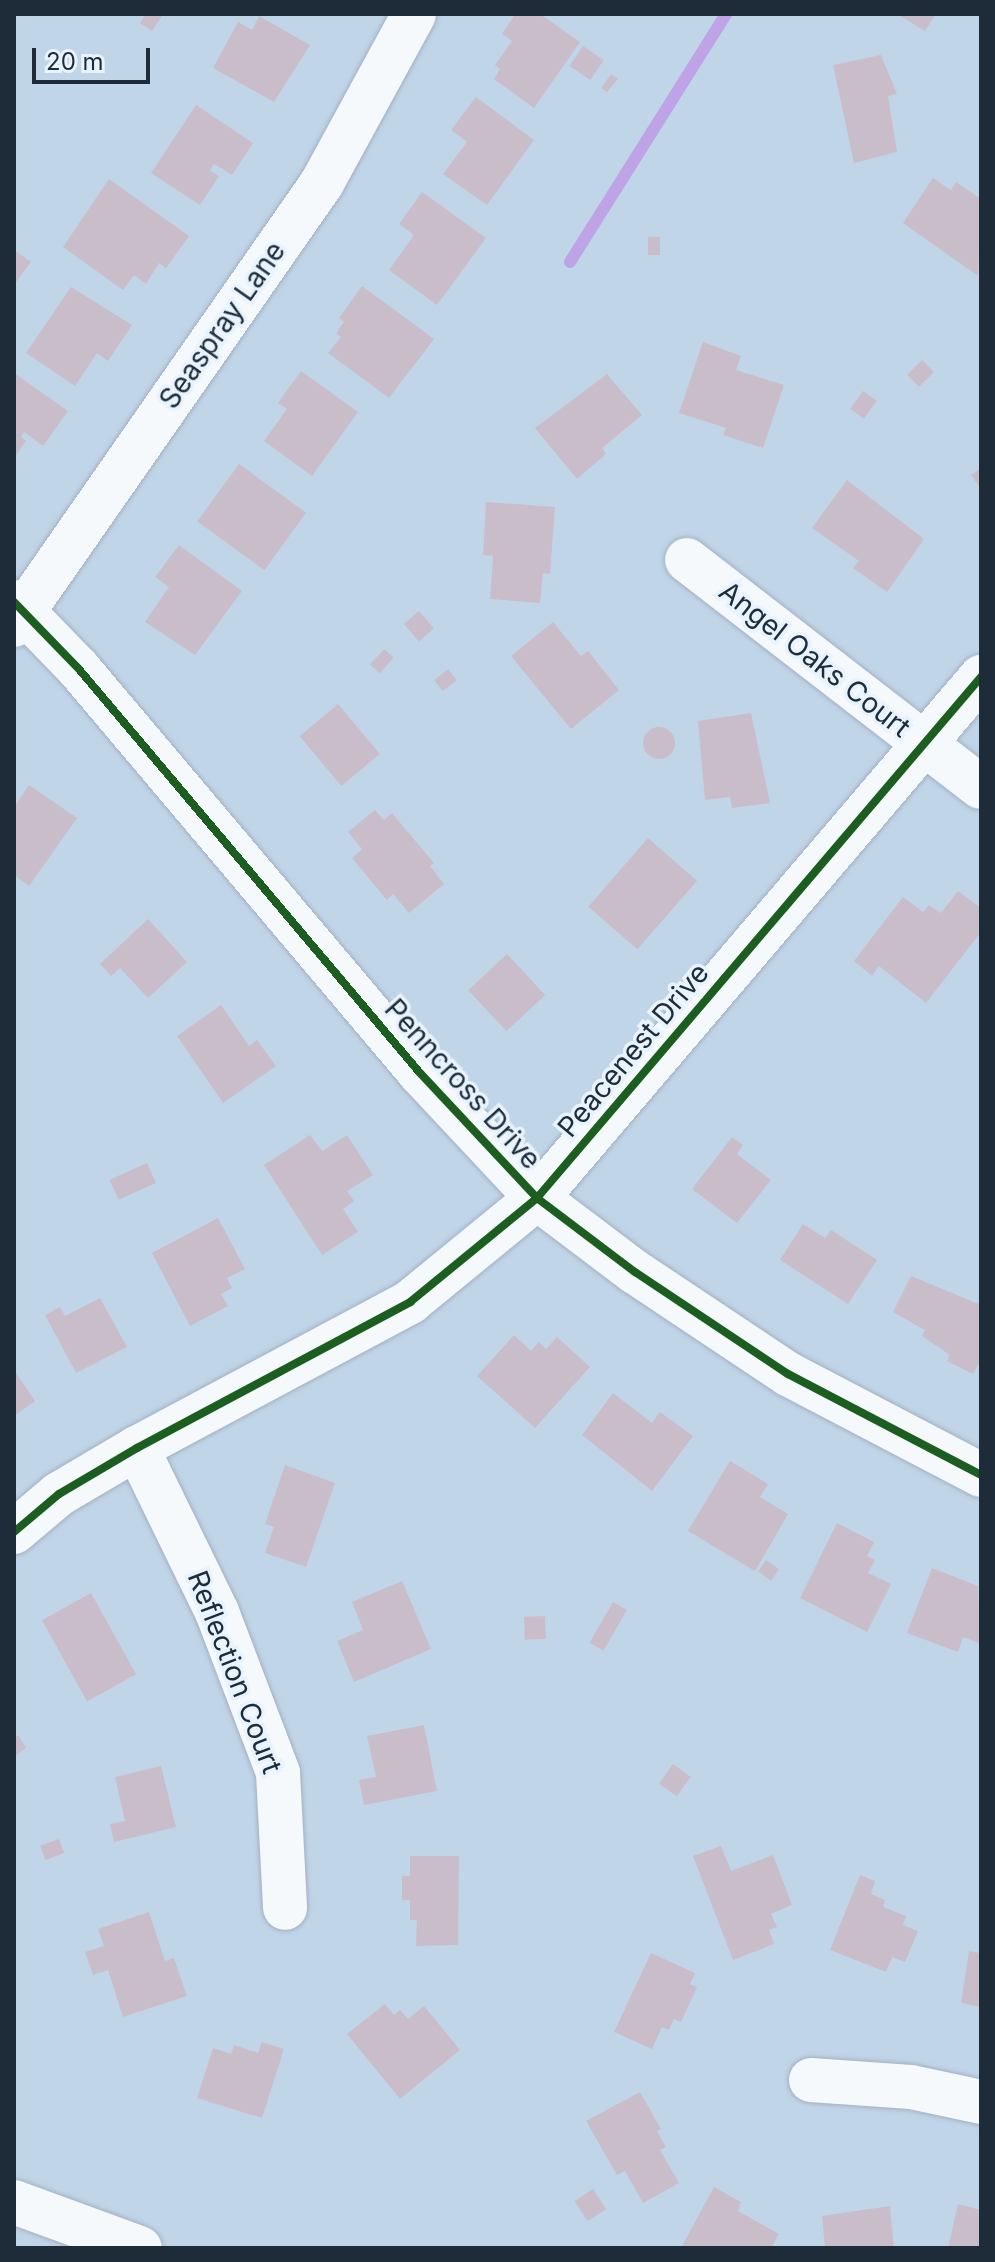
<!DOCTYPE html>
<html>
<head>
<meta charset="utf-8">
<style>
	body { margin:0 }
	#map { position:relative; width:995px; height:2262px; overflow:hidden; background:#c1d5e9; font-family:Inter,sans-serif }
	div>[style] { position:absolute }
	.stream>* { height:12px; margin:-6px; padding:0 6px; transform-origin:6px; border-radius:6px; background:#bea3e7 }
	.building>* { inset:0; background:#c9bdca; transform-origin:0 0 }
	.round { border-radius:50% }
	.roads { filter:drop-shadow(0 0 2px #a2b1c1) drop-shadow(0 0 2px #a2b1c1) }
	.minor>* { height:44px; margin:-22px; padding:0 22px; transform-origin:22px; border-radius:22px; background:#f6f9fc }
	.tertiary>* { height:44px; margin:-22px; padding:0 22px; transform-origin:22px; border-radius:22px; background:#f6f9fc }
	.cycleway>* { height:8px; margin:-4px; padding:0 4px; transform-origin:4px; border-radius:4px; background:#1b5e20 }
	span { translate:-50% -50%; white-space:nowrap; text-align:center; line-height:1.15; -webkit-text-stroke:7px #e8f3fe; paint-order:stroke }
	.street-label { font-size:28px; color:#1e2c3a }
	.frame { position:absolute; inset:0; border:16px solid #1e2c3a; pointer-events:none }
	.scale { position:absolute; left:32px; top:48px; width:118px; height:36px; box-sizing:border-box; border:4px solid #1e2c3a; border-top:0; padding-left:10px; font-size:24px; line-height:28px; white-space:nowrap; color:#1e2c3a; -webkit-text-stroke:6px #e8f3fe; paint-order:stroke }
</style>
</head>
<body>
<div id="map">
	<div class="stream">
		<div style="left:570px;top:262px;width:293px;rotate:-57.8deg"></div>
	</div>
	<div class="building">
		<div style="clip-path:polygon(146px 14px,163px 14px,152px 31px,140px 23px)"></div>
		<div style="clip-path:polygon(515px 14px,540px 14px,580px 42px,534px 108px,494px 79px,500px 69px,495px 65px,512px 41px,502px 34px)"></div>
		<div style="clip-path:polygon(897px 14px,936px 14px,925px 31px)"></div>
		<div style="clip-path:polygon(259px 16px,310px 45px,274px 102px,213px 68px,238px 22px,252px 30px)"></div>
		<div style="left:583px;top:46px;width:25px;height:24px;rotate:34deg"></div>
		<div style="clip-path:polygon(881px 55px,897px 94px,888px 96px,897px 152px,854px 163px,833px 65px)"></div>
		<div style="clip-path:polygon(611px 74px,618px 79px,607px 92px,601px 88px)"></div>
		<div style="clip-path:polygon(476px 97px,534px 140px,487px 205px,443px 174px,467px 142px,451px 130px)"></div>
		<div style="clip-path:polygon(196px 105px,253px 143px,232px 175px,214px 164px,210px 170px,219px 176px,200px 205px,151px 173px)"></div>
		<div style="clip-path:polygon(933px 178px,951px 190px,956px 182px,981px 199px,978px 276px,903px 223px)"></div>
		<div style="clip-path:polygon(109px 179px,189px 236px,166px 268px,159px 263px,146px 284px,134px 275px,123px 290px,63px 247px)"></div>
		<div style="clip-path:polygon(422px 192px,486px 238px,437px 305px,389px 270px,414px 235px,399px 224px)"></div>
		<div style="left:648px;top:237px;width:12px;height:18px"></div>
		<div style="clip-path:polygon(14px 250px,31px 262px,14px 285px)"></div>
		<div style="clip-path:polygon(362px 286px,434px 339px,389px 398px,328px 353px,341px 337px,336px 333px,344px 322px,339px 318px)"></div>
		<div style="clip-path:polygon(71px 287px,132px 325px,108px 361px,97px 353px,75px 386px,26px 353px)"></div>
		<div style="clip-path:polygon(703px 342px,741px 356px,736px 370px,784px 385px,763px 448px,723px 435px,726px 428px,679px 413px)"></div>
		<div style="left:922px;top:360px;width:17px;height:21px;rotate:45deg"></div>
		<div style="clip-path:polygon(301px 371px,358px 412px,312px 476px,264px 441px,287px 409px,278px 403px)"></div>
		<div style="clip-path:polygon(14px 373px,68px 411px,43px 446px,24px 432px,21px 437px,26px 441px,14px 458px)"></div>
		<div style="clip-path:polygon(607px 374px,642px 415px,602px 448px,606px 454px,577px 479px,535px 428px)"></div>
		<div style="left:863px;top:391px;width:17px;height:22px;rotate:36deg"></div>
		<div style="left:239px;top:464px;width:83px;height:71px;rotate:36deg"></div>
		<div style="clip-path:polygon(981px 468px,981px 489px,971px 475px)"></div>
		<div style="clip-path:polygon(847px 480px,924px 539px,887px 592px,853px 568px,859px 561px,812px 528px)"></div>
		<div style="clip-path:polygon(486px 502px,555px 507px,550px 574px,543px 573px,540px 603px,490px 599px,493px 556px,483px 555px)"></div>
		<div style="clip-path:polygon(179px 545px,242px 591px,195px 655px,145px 622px,169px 587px,155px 577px)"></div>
		<div style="left:419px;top:611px;width:23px;height:20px;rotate:49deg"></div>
		<div style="clip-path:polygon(553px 622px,581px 656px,588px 651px,619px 690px,571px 729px,511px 656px)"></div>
		<div style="left:384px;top:649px;width:13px;height:21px;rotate:42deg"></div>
		<div style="left:448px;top:669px;width:14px;height:18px;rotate:51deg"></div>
		<div style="left:338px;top:704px;width:65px;height:50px;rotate:50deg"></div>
		<div style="clip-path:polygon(751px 713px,770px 803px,732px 808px,730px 797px,705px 800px,698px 721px)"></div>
		<div class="round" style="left:643px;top:727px;width:32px;height:32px"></div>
		<div style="clip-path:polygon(29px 785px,77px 818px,29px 886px,14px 875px,14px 807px)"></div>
		<div style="clip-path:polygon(375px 810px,384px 820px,392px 813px,434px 863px,430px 866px,444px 884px,409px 913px,393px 894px,387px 900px,352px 858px,362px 849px,348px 832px)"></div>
		<div style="left:648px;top:838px;width:65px;height:91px;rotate:41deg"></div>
		<div style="clip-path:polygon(958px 891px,981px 908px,981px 932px,926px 1003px,879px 966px,872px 976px,854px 961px,903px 897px,923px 912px,929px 905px,941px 913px)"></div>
		<div style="clip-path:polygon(148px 919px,187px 962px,148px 998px,120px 968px,111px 976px,100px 964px)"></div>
		<div style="left:507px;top:954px;width:56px;height:53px;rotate:47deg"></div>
		<div style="clip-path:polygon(221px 1005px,249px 1046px,257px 1040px,276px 1066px,223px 1103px,177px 1036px)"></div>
		<div style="clip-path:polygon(310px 1135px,322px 1151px,347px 1135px,373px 1175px,347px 1191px,354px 1201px,343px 1209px,358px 1232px,322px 1255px,264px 1165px)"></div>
		<div style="clip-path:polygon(732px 1137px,743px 1145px,737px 1154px,771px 1180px,737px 1223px,692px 1189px)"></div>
		<div style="left:147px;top:1163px;width:22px;height:41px;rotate:66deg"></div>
		<div style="clip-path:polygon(218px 1218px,245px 1269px,227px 1278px,232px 1288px,221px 1294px,228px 1306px,190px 1326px,152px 1253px)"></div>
		<div style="clip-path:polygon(803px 1224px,825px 1238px,831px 1230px,877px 1260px,848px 1304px,780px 1260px)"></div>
		<div style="clip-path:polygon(911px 1276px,981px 1305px,981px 1360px,973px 1374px,947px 1361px,950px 1355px,922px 1336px,925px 1330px,893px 1312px)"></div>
		<div style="clip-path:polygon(100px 1298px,127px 1347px,76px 1373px,45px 1315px,60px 1307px,65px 1316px)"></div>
		<div style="clip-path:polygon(514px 1335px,531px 1351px,539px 1342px,546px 1349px,557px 1337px,590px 1367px,535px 1428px,477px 1376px)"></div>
		<div style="clip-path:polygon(14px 1370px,35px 1401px,14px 1416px)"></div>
		<div style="clip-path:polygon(613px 1393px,652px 1423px,660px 1412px,693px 1436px,652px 1491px,582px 1435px)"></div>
		<div style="clip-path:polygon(730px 1461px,768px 1484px,760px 1497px,788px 1514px,755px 1571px,688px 1531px)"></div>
		<div style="clip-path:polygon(285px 1465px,335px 1483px,306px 1567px,265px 1553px,274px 1527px,265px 1524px)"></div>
		<div style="clip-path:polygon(837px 1523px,874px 1542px,867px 1556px,875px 1560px,868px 1573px,891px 1584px,867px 1632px,800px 1598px)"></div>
		<div style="left:766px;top:1560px;width:16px;height:14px;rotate:35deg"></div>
		<div style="clip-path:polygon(932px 1568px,978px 1586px,981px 1644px,963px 1637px,958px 1652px,907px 1633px)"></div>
		<div style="clip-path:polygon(402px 1581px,431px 1649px,354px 1682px,337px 1641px,363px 1630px,352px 1602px)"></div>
		<div style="left:91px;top:1593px;width:93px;height:56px;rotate:61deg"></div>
		<div style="left:613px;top:1602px;width:16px;height:47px;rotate:30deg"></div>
		<div style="left:545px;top:1616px;width:23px;height:21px;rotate:88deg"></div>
		<div style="clip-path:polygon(424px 1725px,437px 1791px,364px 1805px,359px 1780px,376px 1777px,367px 1736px)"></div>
		<div style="clip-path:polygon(18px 1735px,26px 1748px,14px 1757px,14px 1738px)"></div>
		<div style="left:673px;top:1764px;width:22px;height:24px;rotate:36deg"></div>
		<div style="clip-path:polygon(161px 1766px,176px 1827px,114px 1842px,110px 1824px,125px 1821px,115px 1777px)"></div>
		<div style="left:59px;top:1839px;width:15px;height:20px;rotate:70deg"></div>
		<div style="clip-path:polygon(721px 1846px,731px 1871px,773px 1855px,792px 1905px,771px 1914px,777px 1927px,769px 1930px,774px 1944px,733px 1960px,693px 1856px)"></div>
		<div style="clip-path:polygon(410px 1856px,459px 1856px,458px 1945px,416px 1946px,417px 1920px,410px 1920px,410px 1900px,402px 1900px,402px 1876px,410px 1876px)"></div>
		<div style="clip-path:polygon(860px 1875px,875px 1881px,871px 1894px,885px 1900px,883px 1907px,906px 1916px,903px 1925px,918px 1931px,905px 1962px,892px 1957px,886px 1972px,830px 1950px)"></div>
		<div style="clip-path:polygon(149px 1912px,165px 1961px,174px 1958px,187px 1996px,123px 2017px,108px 1970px,93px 1975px,85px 1952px,104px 1946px,98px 1929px)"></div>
		<div style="clip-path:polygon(969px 1951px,981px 1953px,981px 2007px,961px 2003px)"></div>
		<div style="clip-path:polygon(651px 1953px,695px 1973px,690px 1984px,697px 1987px,681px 2022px,674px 2019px,669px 2030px,662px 2027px,652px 2049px,614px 2032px)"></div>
		<div style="clip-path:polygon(385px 2004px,394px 2015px,400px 2010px,408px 2019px,424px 2006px,460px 2050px,400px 2099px,347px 2034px)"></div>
		<div style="clip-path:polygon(262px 2042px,284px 2049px,262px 2118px,197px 2098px,213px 2048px,231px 2054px,234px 2045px,258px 2053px)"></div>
		<div style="clip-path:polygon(640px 2092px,661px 2129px,657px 2131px,666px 2147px,660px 2150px,679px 2183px,643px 2203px,625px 2171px,617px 2175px,586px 2121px)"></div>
		<div style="clip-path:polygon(714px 2187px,741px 2202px,738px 2211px,779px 2234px,771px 2248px,682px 2246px)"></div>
		<div style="left:593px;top:2189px;width:24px;height:22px;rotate:57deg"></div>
		<div style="clip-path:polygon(958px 2204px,981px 2210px,981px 2248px,948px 2248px)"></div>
		<div style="clip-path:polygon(890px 2206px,894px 2248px,825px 2248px,822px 2216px)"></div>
	</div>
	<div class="roads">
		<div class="minor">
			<div style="left:687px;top:560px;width:371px;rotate:37.7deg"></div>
			<div style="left:14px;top:602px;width:92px;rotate:45.9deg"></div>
			<div style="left:78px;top:668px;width:530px;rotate:49.82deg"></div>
			<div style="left:420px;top:1073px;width:171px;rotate:46.9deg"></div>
			<div style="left:537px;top:1198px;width:123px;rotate:37.1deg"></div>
			<div style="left:635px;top:1272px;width:184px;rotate:33.7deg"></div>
			<div style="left:788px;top:1374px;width:218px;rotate:27.6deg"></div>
			<div style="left:14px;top:625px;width:539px;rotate:-55.13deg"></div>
			<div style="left:322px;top:183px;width:192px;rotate:-61.4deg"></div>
			<div style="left:137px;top:1448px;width:182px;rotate:64deg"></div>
			<div style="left:217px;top:1612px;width:172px;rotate:69.2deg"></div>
			<div style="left:278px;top:1773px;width:135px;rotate:87deg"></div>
			<div style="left:14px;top:1532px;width:59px;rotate:-40.2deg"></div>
			<div style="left:59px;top:1494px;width:91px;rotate:-30.5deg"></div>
			<div style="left:137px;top:1448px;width:310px;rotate:-28.1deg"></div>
			<div style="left:410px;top:1302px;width:164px;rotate:-39.3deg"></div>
			<div style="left:537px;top:1198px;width:685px;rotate:-49.56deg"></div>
			<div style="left:811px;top:2080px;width:100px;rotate:4deg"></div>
			<div style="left:911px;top:2087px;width:72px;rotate:12.1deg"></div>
		</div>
		<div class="tertiary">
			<div style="left:14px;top:2202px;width:134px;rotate:20.1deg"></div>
		</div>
	</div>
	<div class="cycleway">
		<div style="left:14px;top:602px;width:92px;rotate:45.9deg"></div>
		<div style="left:78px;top:668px;width:530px;rotate:49.82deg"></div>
		<div style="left:420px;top:1073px;width:171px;rotate:46.9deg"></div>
		<div style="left:537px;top:1198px;width:123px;rotate:37.1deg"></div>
		<div style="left:635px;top:1272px;width:184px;rotate:33.7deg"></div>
		<div style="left:788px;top:1374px;width:218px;rotate:27.6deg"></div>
		<div style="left:14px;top:1532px;width:59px;rotate:-40.2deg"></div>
		<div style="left:59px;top:1494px;width:91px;rotate:-30.5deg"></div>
		<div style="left:137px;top:1448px;width:310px;rotate:-28.1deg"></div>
		<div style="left:410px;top:1302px;width:164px;rotate:-39.3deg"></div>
		<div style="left:537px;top:1198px;width:685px;rotate:-49.56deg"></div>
	</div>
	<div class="street-label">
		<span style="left:222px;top:325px;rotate:-55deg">Seaspray Lane</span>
		<span style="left:815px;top:659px;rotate:38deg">Angel Oaks Court</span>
		<span style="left:633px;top:1050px;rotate:-50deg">Peacenest Drive</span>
		<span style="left:463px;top:1084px;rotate:48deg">Penncross Drive</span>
		<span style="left:235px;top:1672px;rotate:69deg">Reflection Court</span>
	</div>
	<div class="frame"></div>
	<div class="scale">20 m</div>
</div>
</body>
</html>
